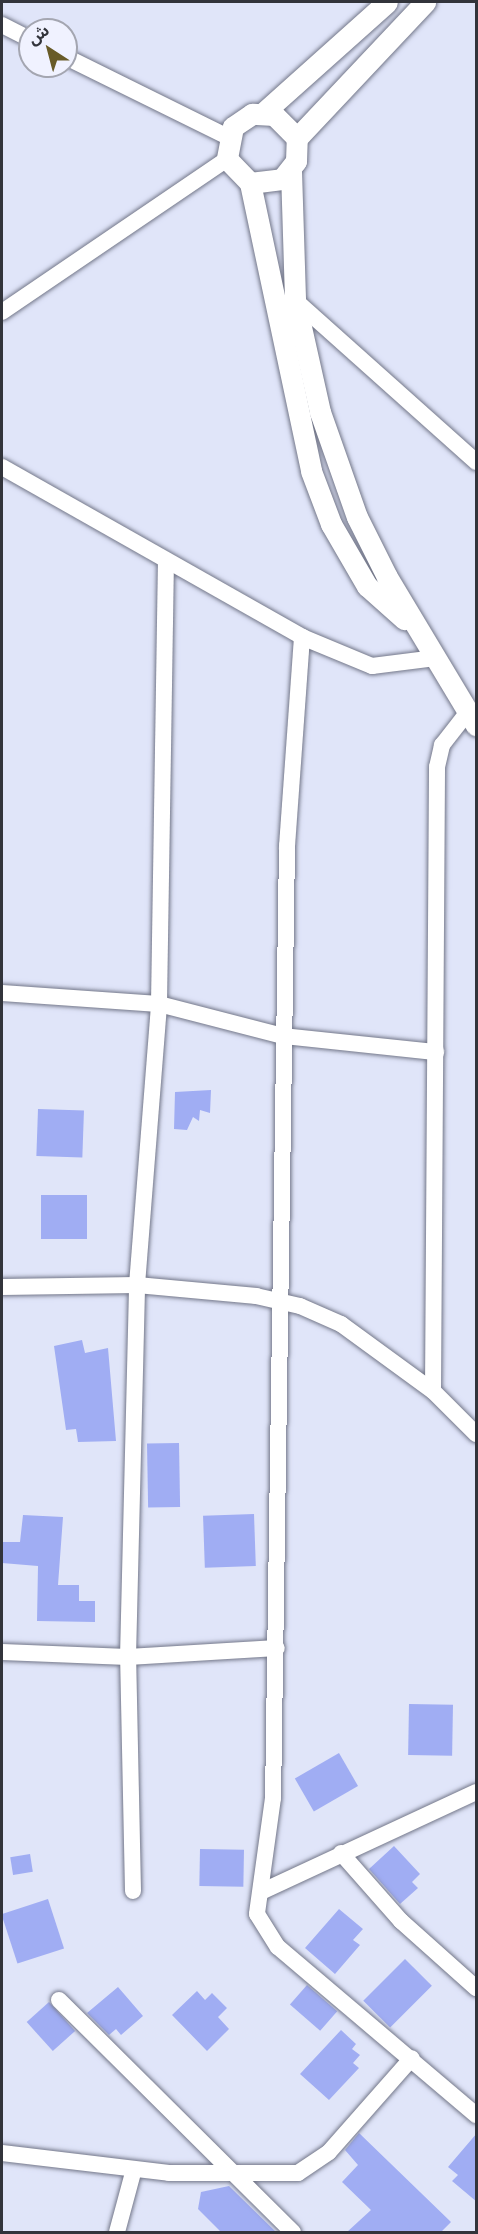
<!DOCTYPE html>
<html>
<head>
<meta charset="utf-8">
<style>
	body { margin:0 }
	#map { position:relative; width:478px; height:2234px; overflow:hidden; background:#e0e5f9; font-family:Figtree,"Noto Sans Arabic",sans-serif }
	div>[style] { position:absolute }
	.building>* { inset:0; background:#a0adf3; transform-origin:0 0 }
	.roads { filter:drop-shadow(0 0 2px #737789) drop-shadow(0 0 2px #737789) }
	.minor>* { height:16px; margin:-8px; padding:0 8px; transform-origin:8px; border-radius:8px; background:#fff }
	.tertiary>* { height:21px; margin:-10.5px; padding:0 10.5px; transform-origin:10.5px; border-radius:10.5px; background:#fff }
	span { translate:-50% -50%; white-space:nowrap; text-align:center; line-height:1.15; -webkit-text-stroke:5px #f0f2ff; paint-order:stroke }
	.frame { position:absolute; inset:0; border:3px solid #32343b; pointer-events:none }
	.north { position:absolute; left:18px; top:18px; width:60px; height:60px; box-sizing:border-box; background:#f0f2ff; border:2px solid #a4a6b1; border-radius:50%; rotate:324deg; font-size:16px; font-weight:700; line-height:24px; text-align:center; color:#32343b }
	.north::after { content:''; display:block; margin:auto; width:21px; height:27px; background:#685b28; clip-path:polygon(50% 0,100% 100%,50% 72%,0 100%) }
</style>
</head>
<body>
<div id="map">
	<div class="building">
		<div style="clip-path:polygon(211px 1090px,210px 1113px,200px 1110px,199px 1121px,193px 1117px,187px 1130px,174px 1129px,175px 1092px)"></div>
		<div style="left:38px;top:1109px;width:46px;height:47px;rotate:2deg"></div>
		<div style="left:41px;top:1195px;width:46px;height:44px"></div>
		<div style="clip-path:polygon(82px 1340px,85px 1353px,108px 1348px,116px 1441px,78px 1442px,76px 1429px,66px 1430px,54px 1346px)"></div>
		<div style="left:179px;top:1443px;width:64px;height:32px;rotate:89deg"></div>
		<div style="left:254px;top:1514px;width:52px;height:51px;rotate:88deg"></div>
		<div style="clip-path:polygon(23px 1515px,63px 1517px,58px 1585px,79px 1585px,79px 1601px,95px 1601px,95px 1622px,37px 1621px,38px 1566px,2px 1563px,2px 1542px,20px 1542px)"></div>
		<div style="left:409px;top:1704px;width:44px;height:51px;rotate:1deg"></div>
		<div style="left:339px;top:1753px;width:38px;height:51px;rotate:60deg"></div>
		<div style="clip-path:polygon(394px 1846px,420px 1874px,412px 1882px,418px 1888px,400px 1904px,369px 1869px)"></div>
		<div style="left:200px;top:1849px;width:44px;height:37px;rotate:1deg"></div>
		<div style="left:30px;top:1854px;width:18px;height:20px;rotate:81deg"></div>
		<div style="left:48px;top:1899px;width:52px;height:49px;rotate:72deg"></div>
		<div style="clip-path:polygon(339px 1909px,363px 1929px,353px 1940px,360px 1945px,335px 1974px,305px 1948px)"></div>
		<div style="left:405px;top:1959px;width:38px;height:59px;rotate:45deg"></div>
		<div style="left:307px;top:1985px;width:40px;height:26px;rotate:41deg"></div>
		<div style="clip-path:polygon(118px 1987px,143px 2016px,121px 2035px,116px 2029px,109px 2035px,87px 2013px)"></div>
		<div style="clip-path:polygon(197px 1991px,205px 2000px,212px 1993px,227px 2008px,218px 2017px,229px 2029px,207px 2051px,172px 2015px)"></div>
		<div style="left:49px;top:2002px;width:39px;height:30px;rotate:48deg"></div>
		<div style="clip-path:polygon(341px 2030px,356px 2044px,352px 2049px,360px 2055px,353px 2063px,359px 2068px,329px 2100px,300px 2074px)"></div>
		<div style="clip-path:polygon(359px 2133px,451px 2222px,441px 2232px,347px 2232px,371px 2210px,342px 2182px,358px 2165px,345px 2150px)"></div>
		<div style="clip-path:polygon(477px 2133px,477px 2202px,452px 2181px,458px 2175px,448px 2167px)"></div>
		<div style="clip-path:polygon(229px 2186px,276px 2232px,221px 2232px,198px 2209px,201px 2192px)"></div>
	</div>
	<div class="roads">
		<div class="minor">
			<div style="left:2px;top:25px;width:31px;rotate:27deg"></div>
			<div style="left:66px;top:57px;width:181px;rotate:26.3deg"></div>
			<div style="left:295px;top:300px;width:243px;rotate:41.8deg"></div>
			<div style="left:2px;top:312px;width:272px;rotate:-34.2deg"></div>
			<div style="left:2px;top:467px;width:345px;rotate:29.5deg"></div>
			<div style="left:302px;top:637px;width:76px;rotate:22.5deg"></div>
			<div style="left:372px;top:666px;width:64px;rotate:-7.2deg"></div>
			<div style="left:302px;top:637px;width:210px;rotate:94.1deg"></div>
			<div style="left:287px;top:846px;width:952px;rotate:90.84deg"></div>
			<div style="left:273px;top:1798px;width:117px;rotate:97.9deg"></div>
			<div style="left:257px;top:1914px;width:39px;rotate:58deg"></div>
			<div style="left:278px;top:1947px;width:260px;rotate:40.3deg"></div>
			<div style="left:2px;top:993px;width:157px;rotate:4deg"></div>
			<div style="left:159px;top:1004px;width:128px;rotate:14.5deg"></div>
			<div style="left:283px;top:1036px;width:154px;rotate:6deg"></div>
			<div style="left:2px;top:1287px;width:135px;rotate:-0.8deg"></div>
			<div style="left:137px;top:1285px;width:120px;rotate:5.3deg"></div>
			<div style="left:256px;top:1296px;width:45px;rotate:12.8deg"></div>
			<div style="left:300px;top:1306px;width:45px;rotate:23.7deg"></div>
			<div style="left:341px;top:1324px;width:114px;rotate:36.1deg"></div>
			<div style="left:433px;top:1391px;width:61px;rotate:45deg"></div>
			<div style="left:433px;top:1391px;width:624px;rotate:-89.63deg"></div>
			<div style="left:437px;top:767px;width:23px;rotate:-77deg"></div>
			<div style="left:442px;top:745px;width:41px;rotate:-52deg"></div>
			<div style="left:2px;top:1652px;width:126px;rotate:2.3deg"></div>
			<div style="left:128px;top:1657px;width:149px;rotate:-3.5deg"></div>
			<div style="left:341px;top:1853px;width:91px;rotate:48.6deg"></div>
			<div style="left:401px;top:1921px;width:101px;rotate:41.8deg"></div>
			<div style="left:133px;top:1891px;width:234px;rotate:-91.2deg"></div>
			<div style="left:128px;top:1657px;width:372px;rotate:-88.6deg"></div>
			<div style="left:137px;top:1285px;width:282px;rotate:-85.5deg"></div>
			<div style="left:159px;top:1004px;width:443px;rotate:-89.1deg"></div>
			<div style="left:263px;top:1891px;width:235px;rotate:-24.9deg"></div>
			<div style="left:59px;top:2000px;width:330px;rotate:44.8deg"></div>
			<div style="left:2px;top:2153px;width:168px;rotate:6.8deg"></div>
			<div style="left:169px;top:2173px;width:129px"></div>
			<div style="left:298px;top:2173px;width:37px;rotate:-34deg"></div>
			<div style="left:329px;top:2152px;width:125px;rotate:-48.6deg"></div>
			<div style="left:117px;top:2232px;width:65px;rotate:-74.9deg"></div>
		</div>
		<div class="tertiary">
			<div style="left:263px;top:113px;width:166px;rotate:-41.8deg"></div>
			<div style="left:297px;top:138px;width:33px;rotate:-135deg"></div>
			<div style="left:274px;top:115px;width:22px;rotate:-177deg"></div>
			<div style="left:252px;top:114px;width:23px;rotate:146deg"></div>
			<div style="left:233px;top:127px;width:33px;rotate:101deg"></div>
			<div style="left:227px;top:159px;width:33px;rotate:46deg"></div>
			<div style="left:250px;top:183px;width:32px;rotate:-7deg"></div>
			<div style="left:282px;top:179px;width:23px;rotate:-52deg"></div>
			<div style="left:296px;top:161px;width:23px;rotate:-88deg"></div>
			<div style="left:297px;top:138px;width:187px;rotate:-46.7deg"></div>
			<div style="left:291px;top:171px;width:129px;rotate:88.2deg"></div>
			<div style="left:295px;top:300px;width:115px;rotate:77.4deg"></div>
			<div style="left:320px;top:412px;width:111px;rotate:70.6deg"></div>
			<div style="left:357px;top:517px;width:67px;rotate:63.4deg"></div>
			<div style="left:387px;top:577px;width:173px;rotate:59deg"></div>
			<div style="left:250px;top:183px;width:294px;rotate:78deg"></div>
			<div style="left:311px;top:471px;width:57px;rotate:69.3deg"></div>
			<div style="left:331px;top:524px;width:72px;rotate:59.9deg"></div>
			<div style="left:367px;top:586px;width:50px;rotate:41.7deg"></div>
		</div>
	</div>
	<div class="frame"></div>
	<div class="north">ش</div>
</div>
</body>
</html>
